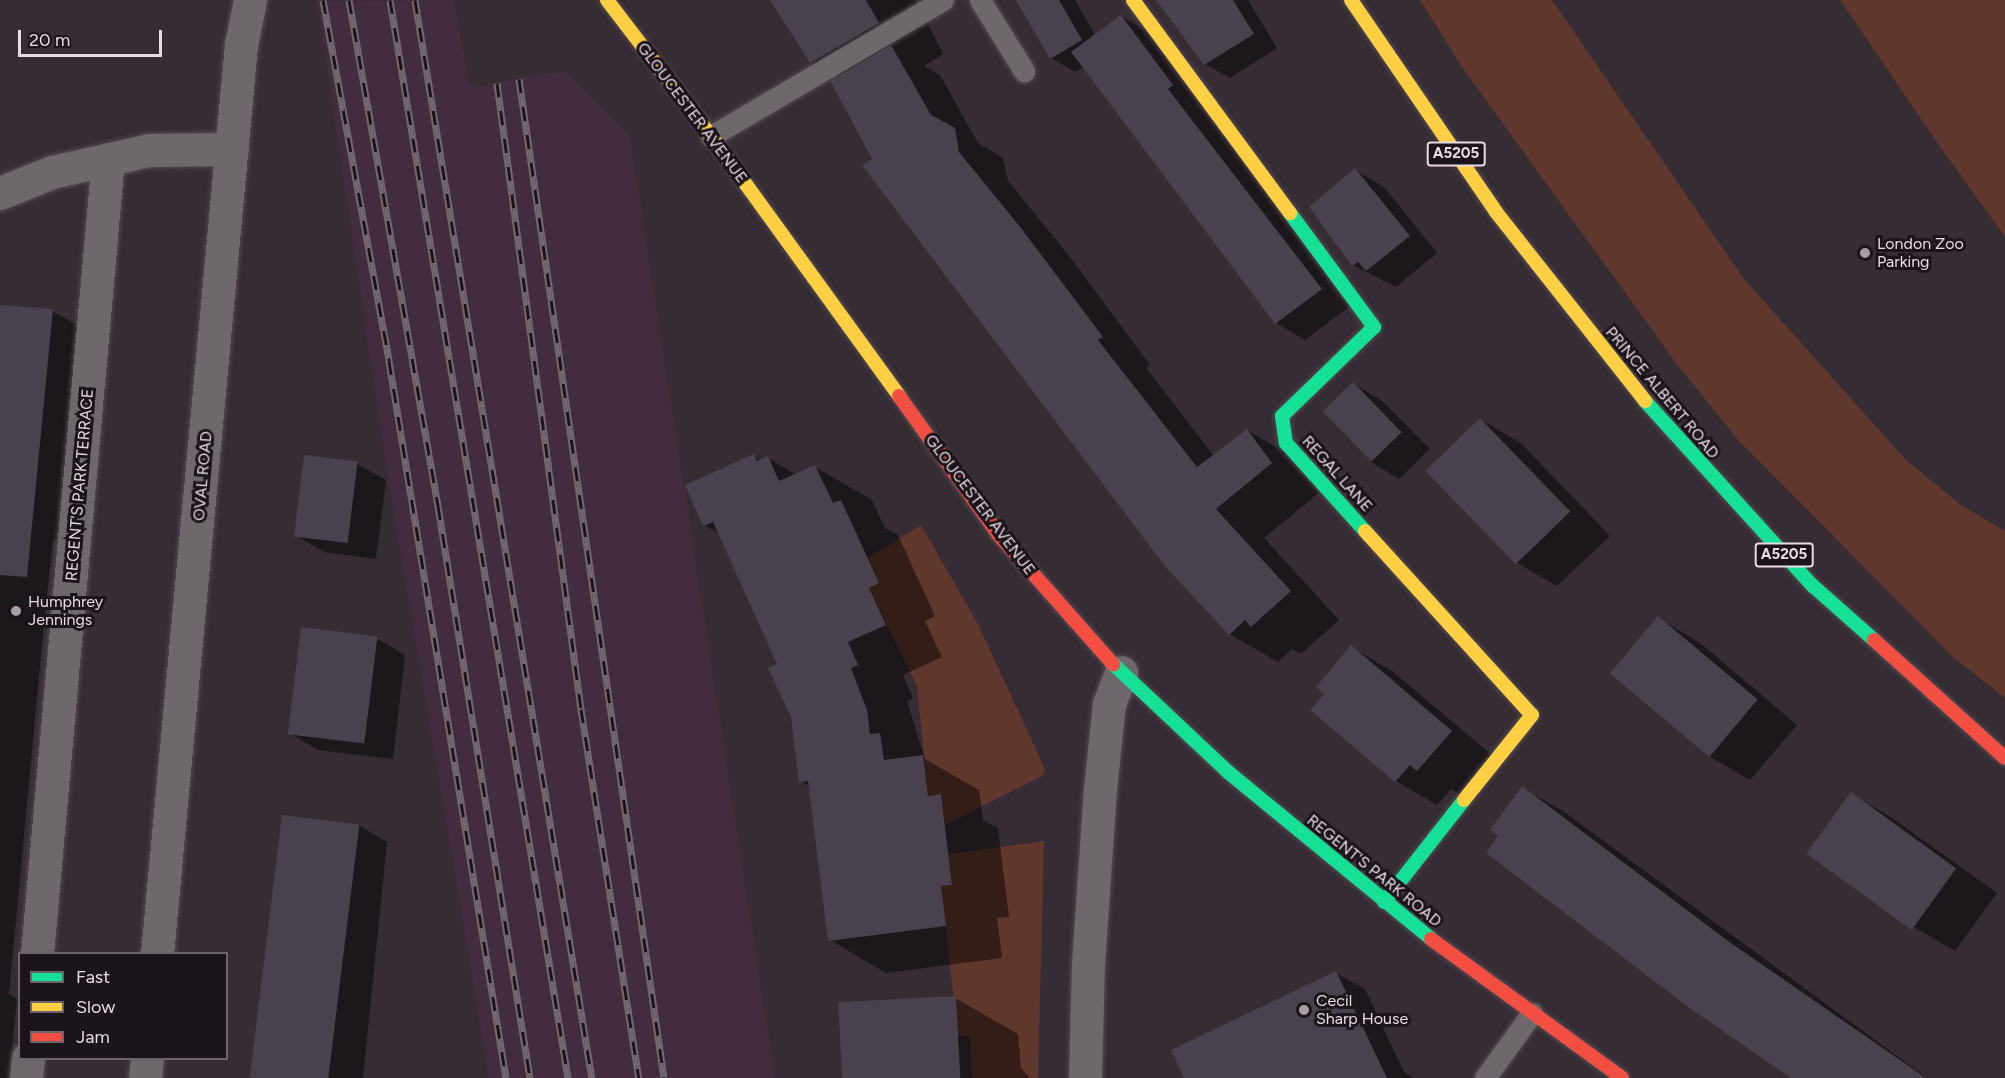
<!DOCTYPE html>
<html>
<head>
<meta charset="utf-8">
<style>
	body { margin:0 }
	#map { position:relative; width:2005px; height:1078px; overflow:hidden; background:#362c34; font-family:Figtree,sans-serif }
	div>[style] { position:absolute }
	.built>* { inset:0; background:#422d3e }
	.green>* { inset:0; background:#60372c }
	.shadow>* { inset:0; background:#0007 }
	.building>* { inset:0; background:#49414d; transform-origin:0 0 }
	.roads { filter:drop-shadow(0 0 2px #524950) drop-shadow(0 0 2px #524950) }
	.lane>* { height:21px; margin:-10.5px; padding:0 10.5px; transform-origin:10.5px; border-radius:10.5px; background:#6e676c }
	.street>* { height:33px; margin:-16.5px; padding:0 16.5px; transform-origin:16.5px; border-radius:16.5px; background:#6e676c }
	.fast>* { height:14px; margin:-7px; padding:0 7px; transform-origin:7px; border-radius:7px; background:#16e098 }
	.slow>* { height:14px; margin:-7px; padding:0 7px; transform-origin:7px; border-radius:7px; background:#ffcf43 }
	.jam>* { height:14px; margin:-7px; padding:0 7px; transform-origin:7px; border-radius:7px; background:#f24e42 }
	.rail>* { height:7px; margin-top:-3.5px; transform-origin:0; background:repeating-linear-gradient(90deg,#1c141b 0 14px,#716870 0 28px); box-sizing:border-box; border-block:2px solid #716870 }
	.dots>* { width:16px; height:16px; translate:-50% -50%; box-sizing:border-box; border:3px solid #1c141b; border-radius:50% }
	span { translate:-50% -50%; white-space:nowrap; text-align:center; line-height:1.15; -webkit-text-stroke:6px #1c141b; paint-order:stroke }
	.shield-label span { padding:2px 4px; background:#1c141b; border:2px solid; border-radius:4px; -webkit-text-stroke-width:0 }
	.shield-label { font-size:15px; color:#e7dbe4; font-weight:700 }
	.street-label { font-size:16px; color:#e7dbe4 }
	.poi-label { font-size:16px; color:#e7dbe4 }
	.left { translate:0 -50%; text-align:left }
	.legend { position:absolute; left:18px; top:952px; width:210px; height:108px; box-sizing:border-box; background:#1c141b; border:2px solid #6d646b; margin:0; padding:8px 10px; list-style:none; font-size:18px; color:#e7dbe4 }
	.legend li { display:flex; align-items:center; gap:12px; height:30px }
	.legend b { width:30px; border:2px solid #6d646b }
	.scale { position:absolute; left:18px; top:30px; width:144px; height:27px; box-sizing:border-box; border:3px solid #e7dbe4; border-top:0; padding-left:8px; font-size:18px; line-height:21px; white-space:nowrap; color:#e7dbe4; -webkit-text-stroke:4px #1c141b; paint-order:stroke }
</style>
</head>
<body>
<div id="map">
	<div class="built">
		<div style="clip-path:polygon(454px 0,470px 87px,565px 71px,630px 136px,775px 1078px,489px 1078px,388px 478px,317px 1px)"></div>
	</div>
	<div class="green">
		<div style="clip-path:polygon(1420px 0,1552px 0,1744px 279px,1906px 460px,1961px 505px,2005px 531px,2005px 698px,1953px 657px,1739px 441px,1679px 367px,1540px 175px,1462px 67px)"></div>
		<div style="clip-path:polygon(1840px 0,2005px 0,2005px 237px,1941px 148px)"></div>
		<div style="clip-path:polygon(921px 525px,978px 624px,1045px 769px,1042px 776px,945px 825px,941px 794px,928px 796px,917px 686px,869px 588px,879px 583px,868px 558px)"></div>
		<div style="clip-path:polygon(1044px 841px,1038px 1078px,972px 1078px,970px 1036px,958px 1036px,941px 886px,952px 884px,949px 854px)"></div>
	</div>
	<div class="shadow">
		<div style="clip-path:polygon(772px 0,916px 0,943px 54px,924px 66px,940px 75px,978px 143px,1003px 158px,1008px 181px,1070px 257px,1150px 365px,1146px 368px,1214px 456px,1247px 430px,1296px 459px,1320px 492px,1264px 538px,1339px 620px,1301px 654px,1292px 649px,1278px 662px,1229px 634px,874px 159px,839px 78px,811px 62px)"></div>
		<div style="clip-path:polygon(1017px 0,1075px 0,1095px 35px,1121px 16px,1150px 33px,1350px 306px,1305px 340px,1276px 323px,1084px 67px,1075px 72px,1051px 58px)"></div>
		<div style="clip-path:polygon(1158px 0,1248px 0,1277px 48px,1230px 78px,1205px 64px)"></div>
		<div style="clip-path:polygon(1355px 170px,1384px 187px,1437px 253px,1396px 287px,1353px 265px)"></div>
		<div style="clip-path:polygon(0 306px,52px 311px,81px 327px,61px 540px,53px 540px,44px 623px,9px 994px,17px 999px,9px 1078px,0 1078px)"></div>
		<div style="clip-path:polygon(1354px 384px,1382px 401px,1430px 449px,1399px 479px,1371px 462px)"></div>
		<div style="clip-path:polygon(1480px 419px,1521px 443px,1610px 536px,1557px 586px,1516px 562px)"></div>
		<div style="clip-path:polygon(754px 456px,762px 461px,768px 458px,797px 475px,815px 467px,872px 500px,885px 528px,898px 535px,935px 616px,925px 621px,942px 657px,903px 675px,913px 698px,907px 701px,925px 759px,979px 790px,983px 820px,998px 828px,1009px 917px,997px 918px,1002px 958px,886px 973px,830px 940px,811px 787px,801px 781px,792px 717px,779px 665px,720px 534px,704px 525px)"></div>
		<div style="clip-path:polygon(357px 464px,386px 480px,376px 559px,324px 552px,295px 535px)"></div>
		<div style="clip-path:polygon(1658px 618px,1699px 642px,1797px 725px,1750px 780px,1709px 756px,1611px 673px)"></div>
		<div style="clip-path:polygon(376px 638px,405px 655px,393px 759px,318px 750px,289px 733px)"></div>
		<div style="clip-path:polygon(1351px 647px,1392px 671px,1492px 755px,1459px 794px,1451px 789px,1437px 805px,1396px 781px,1313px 710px,1326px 694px)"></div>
		<div style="clip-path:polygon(1522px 788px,1563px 811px,1927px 1078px,1794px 1078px,1500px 836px)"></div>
		<div style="clip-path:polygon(1852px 794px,1892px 818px,1997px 893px,1955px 951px,1914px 927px,1809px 853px)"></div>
		<div style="clip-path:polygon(358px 825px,387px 842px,363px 1078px,258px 1078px)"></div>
		<div style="clip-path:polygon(1336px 973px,1365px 989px,1404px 1072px,1414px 1078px,1186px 1078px)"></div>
		<div style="clip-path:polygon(955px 998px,1018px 1034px,1021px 1068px,1030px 1078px,845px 1078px)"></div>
	</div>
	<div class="building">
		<div style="clip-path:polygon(770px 0,866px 0,879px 23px,810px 63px)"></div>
		<div style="clip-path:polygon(1016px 0,1059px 0,1082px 40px,1050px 59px)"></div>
		<div style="clip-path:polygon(1156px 0,1233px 0,1254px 34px,1204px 65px)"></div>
		<div style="clip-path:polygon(1121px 15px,1173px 85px,1168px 89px,1322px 289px,1275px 324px,1071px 52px)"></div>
		<div style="clip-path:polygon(891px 45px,931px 115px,955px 128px,959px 152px,1021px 228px,1103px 337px,1098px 340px,1197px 467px,1247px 429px,1272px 463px,1216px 509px,1291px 591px,1251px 627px,1245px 620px,1229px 635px,1164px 565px,862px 165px,872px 159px,830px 81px)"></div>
		<div style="clip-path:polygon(1355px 168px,1410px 236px,1366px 271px,1358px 262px,1352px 266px,1309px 207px)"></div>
		<div style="clip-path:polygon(0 305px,53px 309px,27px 577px,0 575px)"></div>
		<div style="left:1353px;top:382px;width:70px;height:42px;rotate:46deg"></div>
		<div style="left:1480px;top:418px;width:130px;height:76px;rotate:46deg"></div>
		<div style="clip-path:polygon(754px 454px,757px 461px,768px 456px,779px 481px,815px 465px,833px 503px,841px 500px,879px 583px,869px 588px,886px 625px,848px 642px,858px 665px,851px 668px,867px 710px,870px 734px,880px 733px,884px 760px,923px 755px,928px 796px,941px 794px,952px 885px,941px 886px,946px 926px,828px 941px,808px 781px,799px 782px,791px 717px,768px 668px,777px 664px,713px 522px,703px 526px,685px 485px)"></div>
		<div style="left:304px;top:455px;width:54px;height:82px;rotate:7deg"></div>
		<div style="left:1658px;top:616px;width:130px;height:75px;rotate:40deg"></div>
		<div style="left:301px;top:627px;width:77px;height:108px;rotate:7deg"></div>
		<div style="clip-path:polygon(1351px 645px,1452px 731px,1417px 771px,1410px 765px,1395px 782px,1310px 710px,1324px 694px,1316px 687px)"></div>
		<div style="clip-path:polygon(1522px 786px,1728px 941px,1926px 1078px,1791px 1078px,1691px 1009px,1486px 853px,1498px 836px,1490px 830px)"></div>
		<div style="left:1851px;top:792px;width:130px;height:76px;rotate:36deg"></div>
		<div style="left:282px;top:815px;width:78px;height:264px;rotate:7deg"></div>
		<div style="clip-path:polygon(1336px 971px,1387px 1078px,1184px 1078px,1171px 1050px)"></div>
		<div style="left:956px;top:996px;width:82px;height:118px;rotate:87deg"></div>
	</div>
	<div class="roads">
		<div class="lane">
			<div style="left:980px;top:0;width:84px;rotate:58.2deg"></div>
			<div style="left:711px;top:136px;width:269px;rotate:-30.4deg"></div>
			<div style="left:1485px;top:1078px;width:80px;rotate:-54.1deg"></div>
		</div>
		<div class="street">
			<div style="left:0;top:193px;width:56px;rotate:-22deg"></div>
			<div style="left:52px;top:172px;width:100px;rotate:-12.7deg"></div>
			<div style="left:150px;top:150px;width:82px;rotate:-0.7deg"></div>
			<div style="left:37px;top:954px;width:798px;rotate:-84.9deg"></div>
			<div style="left:157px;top:954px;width:913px;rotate:-84.72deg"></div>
			<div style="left:241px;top:45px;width:46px;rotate:-78.7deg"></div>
			<div style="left:26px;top:1078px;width:20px;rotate:-84deg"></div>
			<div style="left:145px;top:1078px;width:20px;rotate:-84deg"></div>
			<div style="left:1085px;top:1078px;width:114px;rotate:-88.5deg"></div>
			<div style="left:1088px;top:964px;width:175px;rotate:-86.1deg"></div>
			<div style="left:1100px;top:789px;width:85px;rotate:-84deg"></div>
			<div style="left:1109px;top:704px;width:34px;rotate:-69deg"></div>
		</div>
		<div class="fast">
			<div style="left:1290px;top:213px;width:142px;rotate:53.6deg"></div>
			<div style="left:1374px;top:327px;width:128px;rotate:135.9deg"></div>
			<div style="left:1282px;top:416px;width:27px;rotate:82deg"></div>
			<div style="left:1286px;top:443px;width:118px;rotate:48.1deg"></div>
			<div style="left:1645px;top:401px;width:250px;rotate:47.8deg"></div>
			<div style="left:1813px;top:586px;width:81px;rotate:41.5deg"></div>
			<div style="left:1113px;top:664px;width:158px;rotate:43.2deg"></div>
			<div style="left:1228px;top:772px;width:263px;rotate:39.4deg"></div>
			<div style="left:1384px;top:902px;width:130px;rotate:-51.9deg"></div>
		</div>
		<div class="slow">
			<div style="left:607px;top:0;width:171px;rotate:52.6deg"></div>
			<div style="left:711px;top:136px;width:321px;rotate:54.1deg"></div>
			<div style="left:1133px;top:0;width:265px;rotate:53.6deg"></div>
			<div style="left:1351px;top:0;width:257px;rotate:55.6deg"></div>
			<div style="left:1496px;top:212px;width:241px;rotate:51.7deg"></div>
			<div style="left:1365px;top:531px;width:248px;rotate:47.8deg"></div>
			<div style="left:1532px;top:715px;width:109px;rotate:128.7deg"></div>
		</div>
		<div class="jam">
			<div style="left:899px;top:396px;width:170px;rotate:54.3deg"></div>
			<div style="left:998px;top:534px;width:174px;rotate:48.5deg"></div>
			<div style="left:1874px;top:640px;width:176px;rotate:42deg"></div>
			<div style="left:1431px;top:939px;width:236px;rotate:36deg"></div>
		</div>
	</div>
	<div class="rail">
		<div style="left:323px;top:0;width:367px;rotate:79.6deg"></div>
		<div style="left:389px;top:361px;width:726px;rotate:80.73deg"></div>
		<div style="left:349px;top:0;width:514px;rotate:80.02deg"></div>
		<div style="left:438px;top:506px;width:579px;rotate:80.86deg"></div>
		<div style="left:390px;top:0;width:1093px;rotate:80.62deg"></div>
		<div style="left:415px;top:0;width:1092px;rotate:80.68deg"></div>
		<div style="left:519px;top:79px;width:1009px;rotate:81.74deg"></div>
		<div style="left:497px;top:83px;width:632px;rotate:82.36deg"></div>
		<div style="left:581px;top:709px;width:374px;rotate:81.1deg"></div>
	</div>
	<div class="dots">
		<div style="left:1865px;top:253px;background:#a99ea6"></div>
		<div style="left:16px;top:611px;background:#a99ea6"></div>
		<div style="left:1304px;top:1010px;background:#a99ea6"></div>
	</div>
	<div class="shield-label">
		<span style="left:1456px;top:154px">A5205</span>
		<span style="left:1784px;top:555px">A5205</span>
	</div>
	<div class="street-label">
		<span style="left:692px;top:113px;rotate:53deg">GLOUCESTER AVENUE</span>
		<span style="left:1662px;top:393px;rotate:50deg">PRINCE ALBERT ROAD</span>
		<span style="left:1337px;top:474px;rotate:48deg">REGAL LANE</span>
		<span style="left:203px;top:476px;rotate:-85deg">OVAL ROAD</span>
		<span style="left:80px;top:485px;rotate:-85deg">REGENT'S PARK TERRACE</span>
		<span style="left:980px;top:505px;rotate:53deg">GLOUCESTER AVENUE</span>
		<span style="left:1374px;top:871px;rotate:39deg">REGENT'S PARK ROAD</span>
	</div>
	<div class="poi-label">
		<span class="left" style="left:1877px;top:253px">London Zoo<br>Parking</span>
		<span class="left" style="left:28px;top:611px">Humphrey<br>Jennings</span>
		<span class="left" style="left:1316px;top:1010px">Cecil<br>Sharp House</span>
	</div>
	<ul class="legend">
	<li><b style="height:8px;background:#16e098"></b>Fast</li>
	<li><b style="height:8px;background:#ffcf43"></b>Slow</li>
	<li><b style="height:8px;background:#f24e42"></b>Jam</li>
	</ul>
	<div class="scale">20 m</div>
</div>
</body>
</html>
